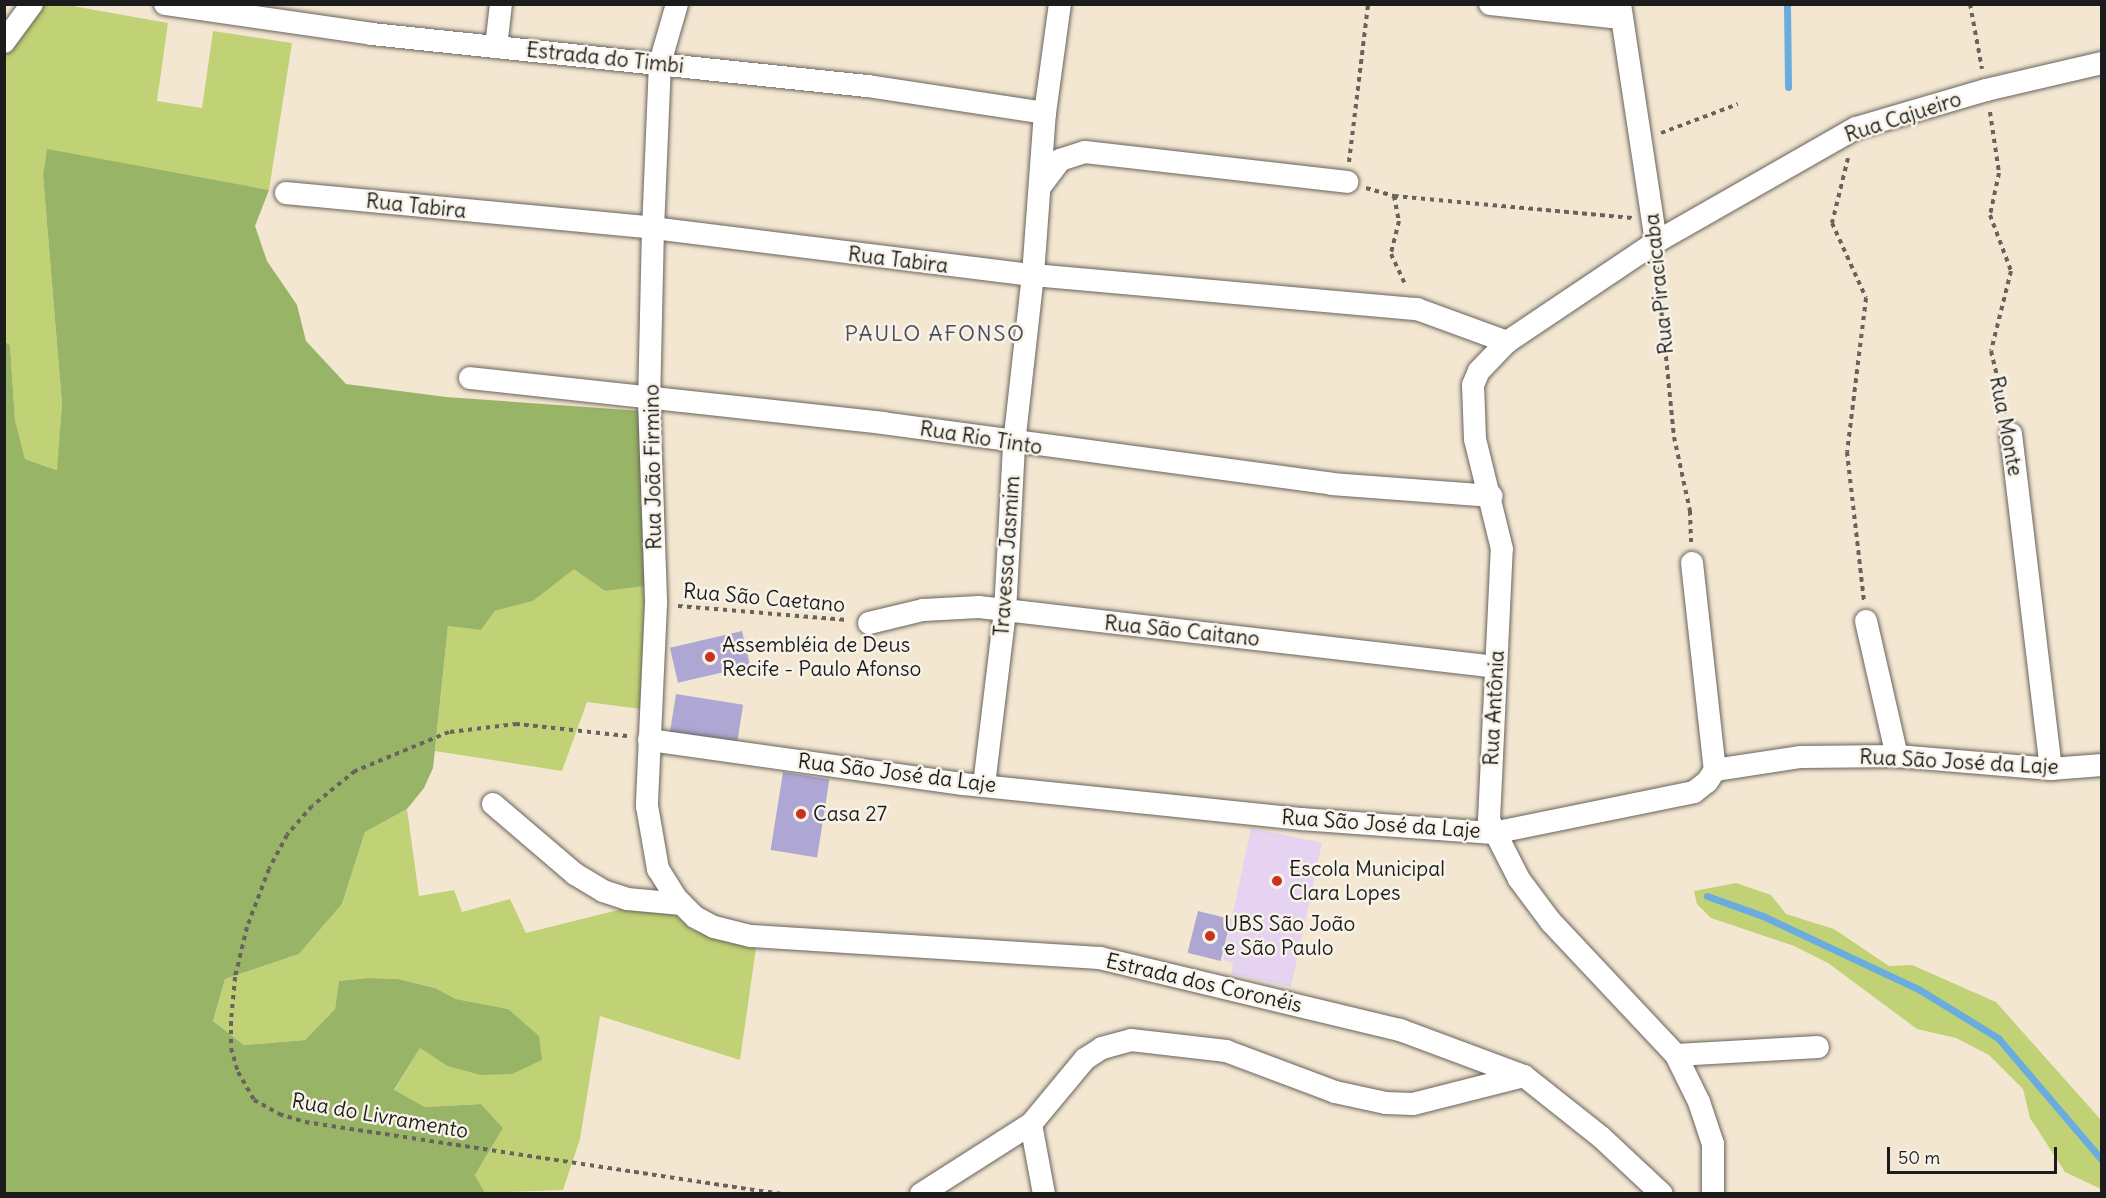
<!DOCTYPE html>
<html>
<head>
<meta charset="utf-8">
<style>
	body { margin:0 }
	#map { position:relative; width:2106px; height:1198px; overflow:hidden; background:#f4e7d2; font-family:Delius,sans-serif }
	div>[style] { position:absolute }
	.built>* { inset:0; background:#e5d3f1 }
	.green>* { inset:0; background:#c0d275 }
	.forest>* { inset:0; background:#98b466 }
	.stream>* { height:7px; margin:-3.5px; padding:0 3.5px; transform-origin:3.5px; border-radius:3.5px; background:#6aacde }
	.building>* { inset:0; background:#aea6d3; transform-origin:0 0 }
	.path>* { height:4px; margin-top:-2px; transform-origin:0; background:repeating-linear-gradient(90deg,#68635c 0 4.5px,transparent 0 9px) }
	.roads { filter:drop-shadow(0 0 2px #68635c) drop-shadow(0 0 2px #68635c) }
	.minor>* { height:22px; margin:-11px; padding:0 11px; transform-origin:11px; border-radius:11px; background:#fff }
	.dots>* { width:16px; height:16px; translate:-50% -50%; box-sizing:border-box; border:3px solid #f7f3e8; border-radius:50% }
	span { translate:-50% -50%; white-space:nowrap; text-align:center; line-height:1.15; -webkit-text-stroke:5px #f7f3e8; paint-order:stroke }
	.street-label { font-size:21px; color:#1c1c1c }
	.poi-label { font-size:21px; color:#1c1c1c }
	.left { translate:0 -50%; text-align:left }
	.neighbourhood-label { font-size:22px; color:#4f4c5c; letter-spacing:1.5px }
	.frame { position:absolute; inset:0; border:6px solid #1c1c1c; pointer-events:none }
	.scale { position:absolute; left:1887px; top:1147px; width:170px; height:27px; box-sizing:border-box; border:3px solid #1c1c1c; border-top:0; padding-left:8px; font-size:18px; line-height:21px; white-space:nowrap; color:#1c1c1c; -webkit-text-stroke:4px #f7f3e8; paint-order:stroke }
</style>
</head>
<body>
<div id="map">
	<div class="built">
		<div style="clip-path:polygon(1251px 828px,1322px 843px,1291px 987px,1231px 974px,1233px 963px,1223px 960px)"></div>
	</div>
	<div class="green">
		<div style="clip-path:polygon(43px 5px,67px 5px,168px 23px,157px 101px,202px 108px,213px 31px,292px 43px,269px 190px,47px 150px,43px 175px,62px 404px,58px 470px,25px 459px,15px 420px,10px 345px,5px 341px,5px 52px,24px 33px)"></div>
		<div style="clip-path:polygon(574px 568px,605px 591px,645px 586px,641px 709px,587px 702px,562px 771px,435px 751px,448px 626px,481px 630px,495px 611px,533px 601px)"></div>
		<div style="clip-path:polygon(407px 809px,419px 896px,454px 890px,462px 912px,510px 899px,526px 933px,658px 900px,692px 930px,756px 948px,740px 1060px,600px 1016px,580px 1139px,563px 1190px,485px 1193px,475px 1175px,503px 1128px,481px 1104px,425px 1107px,394px 1091px,420px 1048px,447px 1066px,508px 1009px,456px 999px,435px 988px,398px 979px,368px 978px,339px 981px,335px 1009px,305px 1040px,244px 1045px,213px 1021px,225px 979px,299px 954px,342px 904px,365px 832px)"></div>
		<div style="clip-path:polygon(1736px 883px,1771px 895px,1786px 914px,1834px 929px,1889px 966px,1912px 965px,1996px 1002px,2101px 1120px,2101px 1189px,2065px 1172px,2030px 1118px,2023px 1089px,1989px 1055px,1956px 1038px,1917px 1029px,1828px 963px,1794px 946px,1711px 918px,1697px 904px,1694px 891px)"></div>
	</div>
	<div class="forest">
		<div style="clip-path:polygon(47px 149px,269px 190px,255px 226px,267px 261px,297px 305px,306px 341px,346px 384px,446px 397px,642px 411px,645px 586px,605px 591px,574px 569px,533px 601px,495px 611px,481px 630px,448px 626px,433px 768px,424px 788px,407px 809px,365px 832px,342px 904px,299px 954px,225px 979px,213px 1021px,244px 1045px,305px 1040px,335px 1009px,339px 981px,368px 978px,398px 979px,435px 988px,456px 999px,508px 1009px,539px 1036px,542px 1060px,512px 1074px,481px 1075px,447px 1066px,420px 1048px,394px 1090px,425px 1107px,481px 1104px,503px 1128px,475px 1175px,485px 1193px,5px 1193px,4px 341px,10px 345px,15px 420px,25px 459px,57px 470px,62px 404px,43px 175px)"></div>
	</div>
	<div class="stream">
		<div style="left:1787px;top:4px;width:83px;rotate:89.3deg"></div>
		<div style="left:1707px;top:896px;width:59px;rotate:19.7deg"></div>
		<div style="left:1763px;top:916px;width:174px;rotate:25.2deg"></div>
		<div style="left:1920px;top:990px;width:92px;rotate:31.6deg"></div>
		<div style="left:1998px;top:1038px;width:160px;rotate:49.6deg"></div>
	</div>
	<div class="building">
		<div style="left:742px;top:631px;width:36px;height:74px;rotate:77deg"></div>
		<div style="left:676px;top:694px;width:68px;height:38px;rotate:9deg"></div>
		<div style="left:783px;top:772px;width:47px;height:79px;rotate:9deg"></div>
		<div style="left:1198px;top:911px;width:34px;height:43px;rotate:14deg"></div>
	</div>
	<div class="path">
		<div style="left:1970px;top:4px;width:66px;rotate:79.5deg"></div>
		<div style="left:1990px;top:112px;width:62px;rotate:81.6deg"></div>
		<div style="left:1999px;top:173px;width:43px;rotate:102.1deg"></div>
		<div style="left:1990px;top:215px;width:60px;rotate:69.4deg"></div>
		<div style="left:2011px;top:271px;width:82px;rotate:104deg"></div>
		<div style="left:1991px;top:351px;width:64px;rotate:76.4deg"></div>
		<div style="left:1661px;top:133px;width:82px;rotate:-20.6deg"></div>
		<div style="left:1848px;top:158px;width:67px;rotate:103.8deg"></div>
		<div style="left:1832px;top:223px;width:82px;rotate:65.6deg"></div>
		<div style="left:1866px;top:298px;width:155px;rotate:97deg"></div>
		<div style="left:1847px;top:452px;width:150px;rotate:83.5deg"></div>
		<div style="left:1349px;top:162px;width:159px;rotate:-83.1deg"></div>
		<div style="left:1366px;top:188px;width:29px;rotate:16deg"></div>
		<div style="left:1394px;top:196px;width:239px;rotate:5.3deg"></div>
		<div style="left:1394px;top:196px;width:25px;rotate:79deg"></div>
		<div style="left:1399px;top:221px;width:34px;rotate:104deg"></div>
		<div style="left:1391px;top:254px;width:35px;rotate:65deg"></div>
		<div style="left:1657px;top:267px;width:171px;rotate:84.3deg"></div>
		<div style="left:1674px;top:437px;width:76px;rotate:77.8deg"></div>
		<div style="left:1690px;top:511px;width:31px;rotate:88deg"></div>
		<div style="left:678px;top:606px;width:170px;rotate:4.7deg"></div>
		<div style="left:627px;top:736px;width:111px;rotate:-173.8deg"></div>
		<div style="left:517px;top:724px;width:68px;rotate:173.3deg"></div>
		<div style="left:449px;top:732px;width:102px;rotate:157.5deg"></div>
		<div style="left:355px;top:771px;width:55px;rotate:140.9deg"></div>
		<div style="left:312px;top:806px;width:38px;rotate:131deg"></div>
		<div style="left:287px;top:835px;width:38px;rotate:118deg"></div>
		<div style="left:269px;top:869px;width:62px;rotate:110.8deg"></div>
		<div style="left:247px;top:927px;width:51px;rotate:103.5deg"></div>
		<div style="left:235px;top:977px;width:44px;rotate:95.2deg"></div>
		<div style="left:231px;top:1021px;width:27px;rotate:90deg"></div>
		<div style="left:231px;top:1048px;width:25px;rotate:74deg"></div>
		<div style="left:238px;top:1072px;width:32px;rotate:60deg"></div>
		<div style="left:254px;top:1100px;width:29px;rotate:29deg"></div>
		<div style="left:279px;top:1114px;width:27px;rotate:17deg"></div>
		<div style="left:305px;top:1122px;width:482px;rotate:8.6deg"></div>
	</div>
	<div class="roads">
		<div class="minor">
			<div style="left:165px;top:4px;width:209px;rotate:8.2deg"></div>
			<div style="left:372px;top:34px;width:499px;rotate:6deg"></div>
			<div style="left:868px;top:86px;width:179px;rotate:8.7deg"></div>
			<div style="left:677px;top:4px;width:61px;rotate:106.1deg"></div>
			<div style="left:660px;top:63px;width:165px;rotate:92.4deg"></div>
			<div style="left:653px;top:228px;width:171px;rotate:91.3deg"></div>
			<div style="left:649px;top:399px;width:205px;rotate:88deg"></div>
			<div style="left:656px;top:604px;width:202px;rotate:92.6deg"></div>
			<div style="left:647px;top:806px;width:64px;rotate:80.1deg"></div>
			<div style="left:658px;top:869px;width:36px;rotate:58deg"></div>
			<div style="left:677px;top:899px;width:25px;rotate:45deg"></div>
			<div style="left:695px;top:917px;width:21px;rotate:28deg"></div>
			<div style="left:714px;top:927px;width:38px;rotate:14deg"></div>
			<div style="left:751px;top:936px;width:350px;rotate:3.6deg"></div>
			<div style="left:1100px;top:958px;width:309px;rotate:13.5deg"></div>
			<div style="left:1400px;top:1030px;width:132px;rotate:20.4deg"></div>
			<div style="left:1524px;top:1076px;width:98px;rotate:38.4deg"></div>
			<div style="left:1601px;top:1137px;width:83px;rotate:43.1deg"></div>
			<div style="left:1490px;top:4px;width:132px;rotate:6.1deg"></div>
			<div style="left:1620px;top:4px;width:241px;rotate:81.4deg"></div>
			<div style="left:4px;top:42px;width:47px;rotate:-53.6deg"></div>
			<div style="left:496px;top:47px;width:43px;rotate:-83.4deg"></div>
			<div style="left:1040px;top:187px;width:34px;rotate:-53deg"></div>
			<div style="left:1060px;top:160px;width:26px;rotate:-18deg"></div>
			<div style="left:1085px;top:152px;width:264px;rotate:6.5deg"></div>
			<div style="left:286px;top:193px;width:369px;rotate:5.4deg"></div>
			<div style="left:653px;top:228px;width:383px;rotate:7.1deg"></div>
			<div style="left:1033px;top:275px;width:386px;rotate:5.1deg"></div>
			<div style="left:1417px;top:309px;width:96px;rotate:20.1deg"></div>
			<div style="left:470px;top:378px;width:415px;rotate:6.2deg"></div>
			<div style="left:883px;top:423px;width:453px;rotate:7.7deg"></div>
			<div style="left:1332px;top:484px;width:160px;rotate:4.3deg"></div>
			<div style="left:2011px;top:434px;width:337px;rotate:83.2deg"></div>
			<div style="left:1692px;top:563px;width:208px;rotate:83.7deg"></div>
			<div style="left:1866px;top:621px;width:139px;rotate:77.1deg"></div>
			<div style="left:869px;top:623px;width:56px;rotate:-13.5deg"></div>
			<div style="left:923px;top:610px;width:56px;rotate:-3.1deg"></div>
			<div style="left:979px;top:607px;width:520px;rotate:6.62deg"></div>
			<div style="left:649px;top:740px;width:317px;rotate:8deg"></div>
			<div style="left:963px;top:784px;width:340px;rotate:5.9deg"></div>
			<div style="left:1301px;top:819px;width:193px;rotate:4.2deg"></div>
			<div style="left:1493px;top:833px;width:205px;rotate:-11.5deg"></div>
			<div style="left:1694px;top:792px;width:16px;rotate:-38deg"></div>
			<div style="left:1707px;top:782px;width:14px;rotate:-56deg"></div>
			<div style="left:1715px;top:770px;width:87px;rotate:-8.6deg"></div>
			<div style="left:1801px;top:757px;width:96px;rotate:-0.6deg"></div>
			<div style="left:1897px;top:756px;width:155px;rotate:4.8deg"></div>
			<div style="left:2051px;top:769px;width:51px;rotate:-4.5deg"></div>
			<div style="left:984px;top:785px;width:174px;rotate:-83.1deg"></div>
			<div style="left:1005px;top:612px;width:168px;rotate:-86.9deg"></div>
			<div style="left:1014px;top:444px;width:170px;rotate:-83.6deg"></div>
			<div style="left:1033px;top:275px;width:162px;rotate:-85.8deg"></div>
			<div style="left:1045px;top:113px;width:110px;rotate:-82.2deg"></div>
			<div style="left:493px;top:804px;width:108px;rotate:40.5deg"></div>
			<div style="left:575px;top:874px;width:33px;rotate:31deg"></div>
			<div style="left:603px;top:891px;width:25px;rotate:18deg"></div>
			<div style="left:627px;top:899px;width:55px;rotate:5.2deg"></div>
			<div style="left:1676px;top:1055px;width:142px;rotate:-3.2deg"></div>
			<div style="left:1031px;top:1124px;width:71px;rotate:79.5deg"></div>
			<div style="left:921px;top:1194px;width:130px;rotate:-32.5deg"></div>
			<div style="left:1031px;top:1124px;width:85px;rotate:-50.3deg"></div>
			<div style="left:1085px;top:1059px;width:20px;rotate:-33deg"></div>
			<div style="left:1102px;top:1048px;width:30px;rotate:-15deg"></div>
			<div style="left:1131px;top:1040px;width:96px;rotate:6.6deg"></div>
			<div style="left:1226px;top:1051px;width:116px;rotate:20.6deg"></div>
			<div style="left:1335px;top:1092px;width:52px;rotate:12.2deg"></div>
			<div style="left:1386px;top:1103px;width:27px;rotate:2deg"></div>
			<div style="left:1413px;top:1104px;width:114px;rotate:-14.2deg"></div>
			<div style="left:1713px;top:1194px;width:50px;rotate:-90deg"></div>
			<div style="left:1713px;top:1144px;width:44px;rotate:-108.4deg"></div>
			<div style="left:1699px;top:1102px;width:52px;rotate:-116.1deg"></div>
			<div style="left:1676px;top:1055px;width:183px;rotate:-133.2deg"></div>
			<div style="left:1551px;top:922px;width:54px;rotate:-126.7deg"></div>
			<div style="left:1519px;top:879px;width:66px;rotate:-117deg"></div>
			<div style="left:1489px;top:820px;width:271px;rotate:-87.3deg"></div>
			<div style="left:1502px;top:549px;width:113px;rotate:-103.8deg"></div>
			<div style="left:1475px;top:439px;width:54px;rotate:-92.1deg"></div>
			<div style="left:1473px;top:385px;width:15px;rotate:-67deg"></div>
			<div style="left:1479px;top:371px;width:40px;rotate:-46deg"></div>
			<div style="left:1507px;top:342px;width:179px;rotate:-33.9deg"></div>
			<div style="left:1656px;top:242px;width:230px;rotate:-29.7deg"></div>
			<div style="left:1856px;top:128px;width:135px;rotate:-16.3deg"></div>
			<div style="left:1986px;top:90px;width:119px;rotate:-13.1deg"></div>
		</div>
	</div>
	<div class="dots">
		<div style="left:710px;top:657px;background:#c8321e"></div>
		<div style="left:801px;top:814px;background:#c8321e"></div>
		<div style="left:1277px;top:881px;background:#c8321e"></div>
		<div style="left:1210px;top:936px;background:#c8321e"></div>
	</div>
	<div class="street-label">
		<span style="left:605px;top:58px;rotate:6deg">Estrada do Timbi</span>
		<span style="left:1903px;top:117px;rotate:-18deg">Rua Cajueiro</span>
		<span style="left:416px;top:206px;rotate:6deg">Rua Tabira</span>
		<span style="left:898px;top:260px;rotate:7deg">Rua Tabira</span>
		<span style="left:1659px;top:284px;rotate:-96deg">Rua Piracicaba</span>
		<span style="left:2006px;top:426px;rotate:79deg">Rua Monte</span>
		<span style="left:981px;top:438px;rotate:9deg">Rua Rio Tinto</span>
		<span style="left:653px;top:467px;rotate:-91deg">Rua João Firmino</span>
		<span style="left:1007px;top:556px;rotate:-86deg">Travessa Jasmim</span>
		<span style="left:764px;top:598px;rotate:5deg">Rua São Caetano</span>
		<span style="left:1182px;top:631px;rotate:6deg">Rua São Caitano</span>
		<span style="left:1494px;top:708px;rotate:-87deg">Rua Antônia</span>
		<span style="left:1959px;top:762px;rotate:3deg">Rua São José da Laje</span>
		<span style="left:897px;top:773px;rotate:7deg">Rua São José da Laje</span>
		<span style="left:1381px;top:824px;rotate:4deg">Rua São José da Laje</span>
		<span style="left:1204px;top:983px;rotate:13deg">Estrada dos Coronéis</span>
		<span style="left:380px;top:1116px;rotate:10deg">Rua do Livramento</span>
	</div>
	<div class="poi-label">
		<span class="left" style="left:722px;top:657px">Assembléia de Deus<br>Recife - Paulo Afonso</span>
		<span class="left" style="left:813px;top:814px">Casa 27</span>
		<span class="left" style="left:1289px;top:881px">Escola Municipal<br>Clara Lopes</span>
		<span class="left" style="left:1224px;top:936px">UBS São João<br>e São Paulo</span>
	</div>
	<div class="neighbourhood-label">
		<span style="left:935px;top:334px">PAULO AFONSO</span>
	</div>
	<div class="frame"></div>
	<div class="scale">50 m</div>
</div>
</body>
</html>
